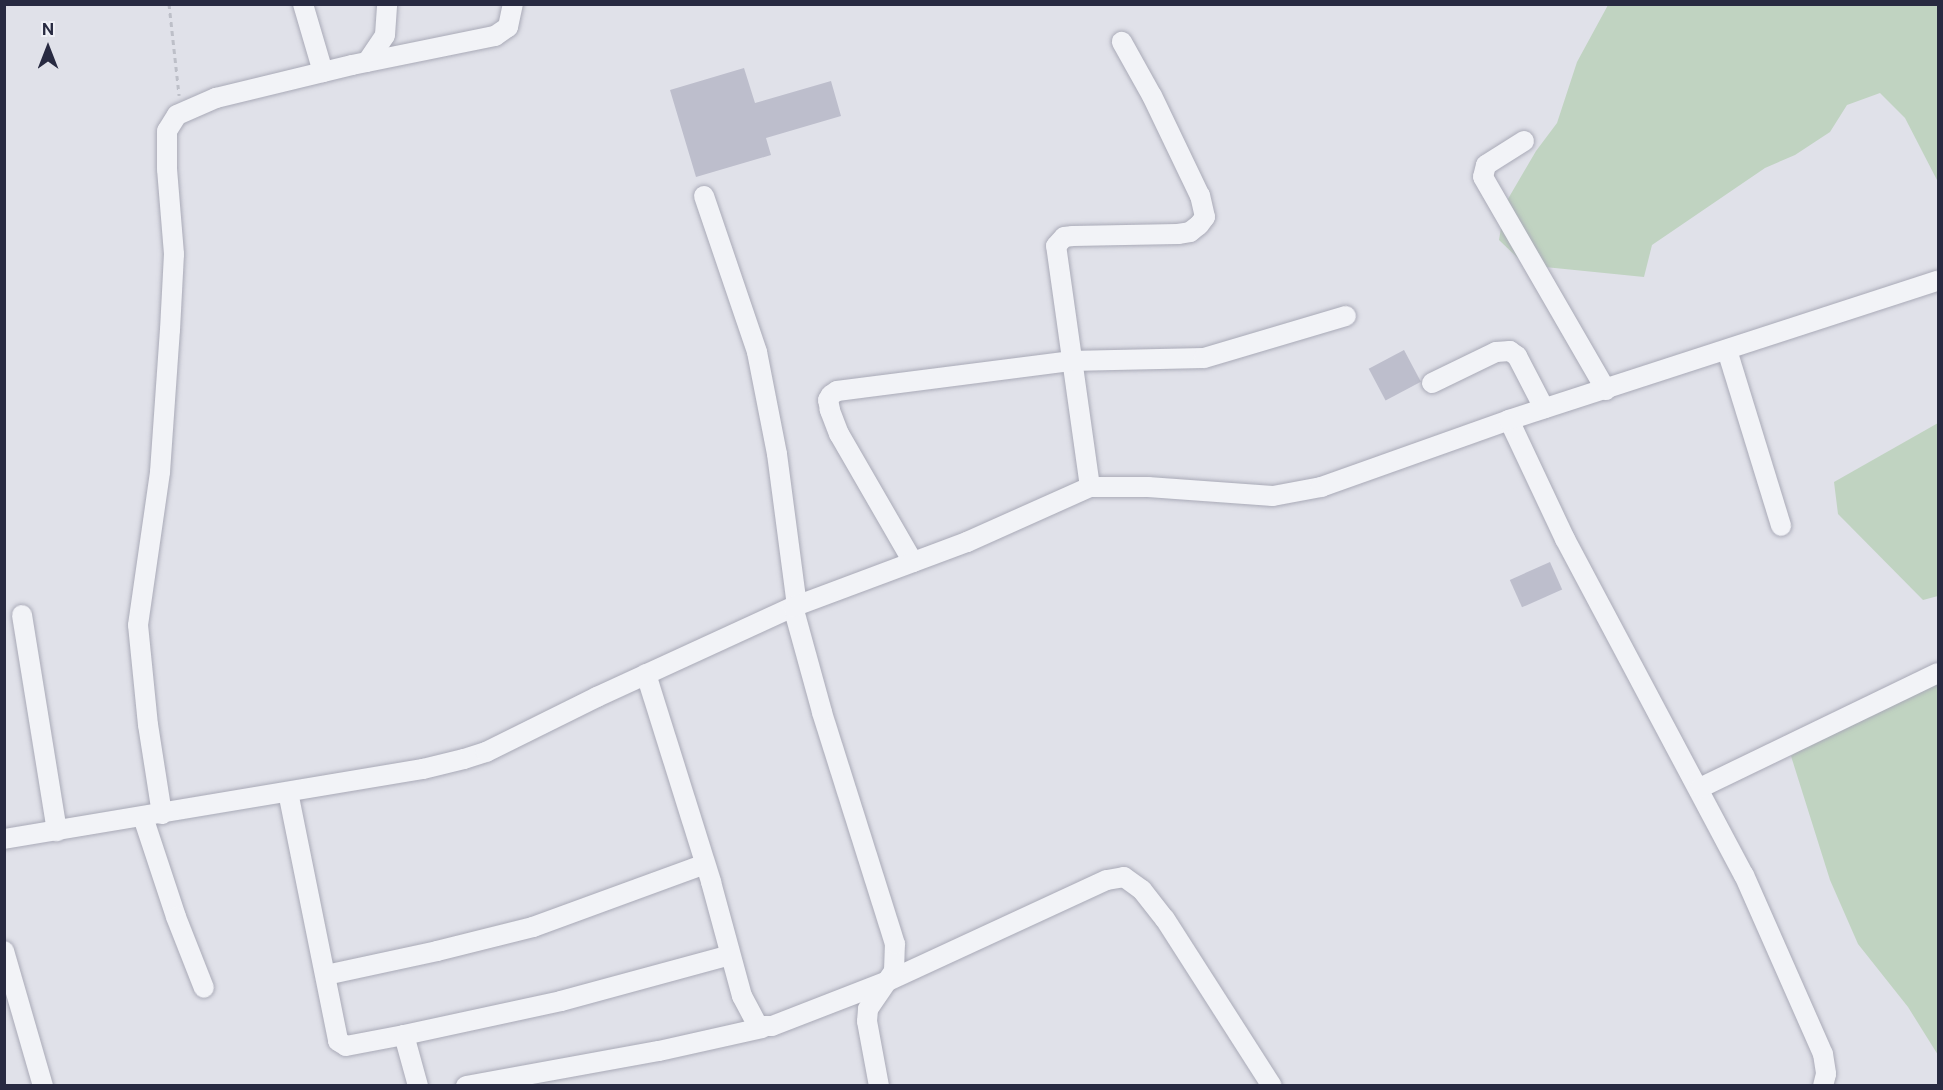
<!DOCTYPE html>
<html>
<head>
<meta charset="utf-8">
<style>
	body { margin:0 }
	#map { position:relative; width:1943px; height:1090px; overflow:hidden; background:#e0e1e9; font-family:"Public Sans",sans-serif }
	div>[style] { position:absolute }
	.green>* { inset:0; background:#c0d3c1 }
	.building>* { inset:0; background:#bdbecc; transform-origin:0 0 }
	.path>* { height:3px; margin-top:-1.5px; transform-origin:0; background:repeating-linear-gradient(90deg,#bdbfc8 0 4.5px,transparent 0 9px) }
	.roads { filter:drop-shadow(0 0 2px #a9aab7) drop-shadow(0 0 2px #a9aab7) }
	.minor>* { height:20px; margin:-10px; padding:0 10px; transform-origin:10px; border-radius:10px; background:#f2f3f7 }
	span { translate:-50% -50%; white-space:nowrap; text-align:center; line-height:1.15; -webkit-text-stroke:4.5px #eff0f6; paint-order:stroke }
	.frame { position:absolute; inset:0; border:6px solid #282a41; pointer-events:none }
	.north { position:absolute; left:18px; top:18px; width:60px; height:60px; -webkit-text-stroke:4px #eff0f6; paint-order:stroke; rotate:0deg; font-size:16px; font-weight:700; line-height:24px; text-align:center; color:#282a41 }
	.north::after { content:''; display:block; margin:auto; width:21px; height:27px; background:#282a41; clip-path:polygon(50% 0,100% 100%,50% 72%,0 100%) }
</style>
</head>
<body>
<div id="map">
	<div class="green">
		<div style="clip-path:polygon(1608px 5px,1938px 5px,1938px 182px,1905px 118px,1880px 93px,1847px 105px,1830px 132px,1795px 155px,1765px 168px,1652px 245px,1644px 277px,1525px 265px,1499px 240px,1505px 204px,1536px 151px,1557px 123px,1577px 62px)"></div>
		<div style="clip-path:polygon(1938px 423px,1938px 596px,1923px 600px,1838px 514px,1834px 482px)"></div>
		<div style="clip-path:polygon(1938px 675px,1938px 1055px,1908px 1007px,1858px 944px,1830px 880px,1791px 756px,1819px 734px)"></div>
	</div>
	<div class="building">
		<div style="clip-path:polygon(744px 68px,755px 103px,831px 81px,841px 116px,766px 138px,771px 155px,696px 177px,670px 90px)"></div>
		<div style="left:1404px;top:350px;width:36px;height:40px;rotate:62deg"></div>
		<div style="left:1550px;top:562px;width:30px;height:44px;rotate:66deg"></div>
	</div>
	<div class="path">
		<div style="left:169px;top:4px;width:92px;rotate:83.7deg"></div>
	</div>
	<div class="roads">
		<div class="minor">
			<div style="left:303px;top:4px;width:71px;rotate:73.6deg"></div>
			<div style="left:367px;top:62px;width:32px;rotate:-56deg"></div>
			<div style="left:385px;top:35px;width:31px;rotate:-86deg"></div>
			<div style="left:1524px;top:141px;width:45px;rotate:147.7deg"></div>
			<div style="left:1486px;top:165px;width:12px;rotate:104deg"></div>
			<div style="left:1483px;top:177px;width:246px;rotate:60deg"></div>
			<div style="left:704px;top:196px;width:165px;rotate:71.2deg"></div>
			<div style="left:757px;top:352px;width:104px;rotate:78.9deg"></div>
			<div style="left:777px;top:454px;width:152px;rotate:82.5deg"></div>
			<div style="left:1727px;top:350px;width:184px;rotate:72.9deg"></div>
			<div style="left:1432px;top:383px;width:71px;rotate:-25.8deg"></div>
			<div style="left:1496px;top:352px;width:14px;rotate:-4deg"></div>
			<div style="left:1510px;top:351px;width:9px;rotate:36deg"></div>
			<div style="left:1517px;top:356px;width:59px;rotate:62.6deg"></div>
			<div style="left:1509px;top:420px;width:132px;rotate:64.8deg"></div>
			<div style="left:1565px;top:539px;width:381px;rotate:62deg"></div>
			<div style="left:1744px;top:875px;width:196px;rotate:66.2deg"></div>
			<div style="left:1823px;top:1054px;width:20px;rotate:81deg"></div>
			<div style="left:1826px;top:1074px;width:12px;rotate:104deg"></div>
			<div style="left:1090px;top:487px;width:243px;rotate:-98deg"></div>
			<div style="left:1056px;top:246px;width:12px;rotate:-48deg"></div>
			<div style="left:1064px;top:237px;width:9px;rotate:-6deg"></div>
			<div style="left:1073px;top:236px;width:105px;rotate:-1.1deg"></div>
			<div style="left:1178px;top:234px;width:12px;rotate:-9deg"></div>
			<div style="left:1190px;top:232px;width:11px;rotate:-38deg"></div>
			<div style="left:1199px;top:225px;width:10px;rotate:-53deg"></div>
			<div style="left:1205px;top:217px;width:22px;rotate:-103deg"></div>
			<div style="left:1200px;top:196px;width:111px;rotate:-115.6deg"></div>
			<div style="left:1152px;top:96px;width:62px;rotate:-119.1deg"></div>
			<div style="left:913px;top:562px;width:148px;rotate:-120deg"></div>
			<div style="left:839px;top:434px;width:26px;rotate:-111deg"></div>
			<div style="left:830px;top:410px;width:10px;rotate:-101deg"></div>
			<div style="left:828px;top:400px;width:6px;rotate:-59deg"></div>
			<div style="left:831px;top:395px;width:7px;rotate:-34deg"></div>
			<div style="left:837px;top:391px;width:235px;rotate:-7.3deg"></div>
			<div style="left:1070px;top:361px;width:134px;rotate:-1.3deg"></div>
			<div style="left:1204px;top:358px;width:148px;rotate:-16.5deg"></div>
			<div style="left:22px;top:615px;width:219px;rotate:80.8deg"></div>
			<div style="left:646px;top:674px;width:218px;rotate:72.6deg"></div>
			<div style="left:711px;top:882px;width:118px;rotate:74.8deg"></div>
			<div style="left:742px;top:996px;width:34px;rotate:62deg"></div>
			<div style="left:758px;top:1026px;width:14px"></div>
			<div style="left:772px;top:1026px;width:124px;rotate:-21.2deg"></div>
			<div style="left:888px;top:981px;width:241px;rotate:-24.8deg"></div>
			<div style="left:1107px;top:880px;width:17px;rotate:-10deg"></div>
			<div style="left:1124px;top:877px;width:22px;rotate:36deg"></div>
			<div style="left:1142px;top:890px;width:37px;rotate:52deg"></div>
			<div style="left:1165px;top:919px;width:198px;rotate:57.4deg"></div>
			<div style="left:1700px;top:788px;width:264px;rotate:-25.8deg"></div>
			<div style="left:288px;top:792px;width:254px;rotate:78.6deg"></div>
			<div style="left:338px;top:1041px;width:9px;rotate:32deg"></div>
			<div style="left:346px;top:1046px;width:59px;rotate:-10.7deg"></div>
			<div style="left:404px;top:1035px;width:53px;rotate:74.6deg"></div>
			<div style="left:162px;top:814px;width:90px;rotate:-98.9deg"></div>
			<div style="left:148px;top:725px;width:100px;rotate:-95.7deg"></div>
			<div style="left:138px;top:625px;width:155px;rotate:-81.8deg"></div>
			<div style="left:160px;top:472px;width:142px;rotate:-86deg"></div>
			<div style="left:170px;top:330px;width:76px;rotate:-87deg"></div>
			<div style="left:174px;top:254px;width:85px;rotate:-94.7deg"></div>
			<div style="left:167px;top:169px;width:38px;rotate:-90deg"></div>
			<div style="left:167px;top:131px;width:19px;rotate:-58deg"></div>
			<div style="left:177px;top:115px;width:43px;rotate:-23.6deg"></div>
			<div style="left:216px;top:98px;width:140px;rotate:-13.6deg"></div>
			<div style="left:352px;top:65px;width:146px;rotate:-11.5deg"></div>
			<div style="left:495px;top:36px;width:16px;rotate:-35deg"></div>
			<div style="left:508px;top:27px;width:24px;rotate:-78deg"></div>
			<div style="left:143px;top:817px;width:105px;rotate:71.7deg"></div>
			<div style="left:176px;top:917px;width:76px;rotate:68.5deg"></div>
			<div style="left:4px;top:839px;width:425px;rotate:-9.5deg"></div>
			<div style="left:423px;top:769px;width:42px;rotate:-13.7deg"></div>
			<div style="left:464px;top:759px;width:23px;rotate:-18deg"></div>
			<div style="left:486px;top:752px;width:124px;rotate:-26.4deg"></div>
			<div style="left:597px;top:697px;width:216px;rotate:-24.7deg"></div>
			<div style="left:4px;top:951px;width:141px;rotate:73.9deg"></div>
			<div style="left:326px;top:975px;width:114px;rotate:-12.2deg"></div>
			<div style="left:437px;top:951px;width:99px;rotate:-14deg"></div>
			<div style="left:533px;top:927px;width:183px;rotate:-20.1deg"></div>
			<div style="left:404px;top:1035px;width:161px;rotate:-12.2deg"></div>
			<div style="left:561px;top:1001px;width:175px;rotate:-15.2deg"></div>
			<div style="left:466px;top:1086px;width:196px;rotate:-10.3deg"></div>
			<div style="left:659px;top:1051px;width:106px;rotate:-12.6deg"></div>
			<div style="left:879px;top:1086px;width:66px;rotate:-100.5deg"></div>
			<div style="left:867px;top:1021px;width:12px;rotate:-85deg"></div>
			<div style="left:868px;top:1009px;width:46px;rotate:-55.6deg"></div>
			<div style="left:894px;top:971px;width:27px;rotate:-88deg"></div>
			<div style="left:895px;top:944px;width:243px;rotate:-107.5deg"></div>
			<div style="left:822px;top:712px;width:109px;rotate:-105.4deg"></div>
			<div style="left:793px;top:607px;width:186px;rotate:-20.5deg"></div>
			<div style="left:967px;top:542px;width:135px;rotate:-24.1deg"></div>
			<div style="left:1090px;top:487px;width:58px"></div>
			<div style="left:1148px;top:487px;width:125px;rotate:4.1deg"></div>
			<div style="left:1273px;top:496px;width:49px;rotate:-10.6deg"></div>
			<div style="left:1321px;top:487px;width:200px;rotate:-19.6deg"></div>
			<div style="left:1509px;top:420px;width:451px;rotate:-18deg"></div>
		</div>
	</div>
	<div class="frame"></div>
	<div class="north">N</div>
</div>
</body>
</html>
